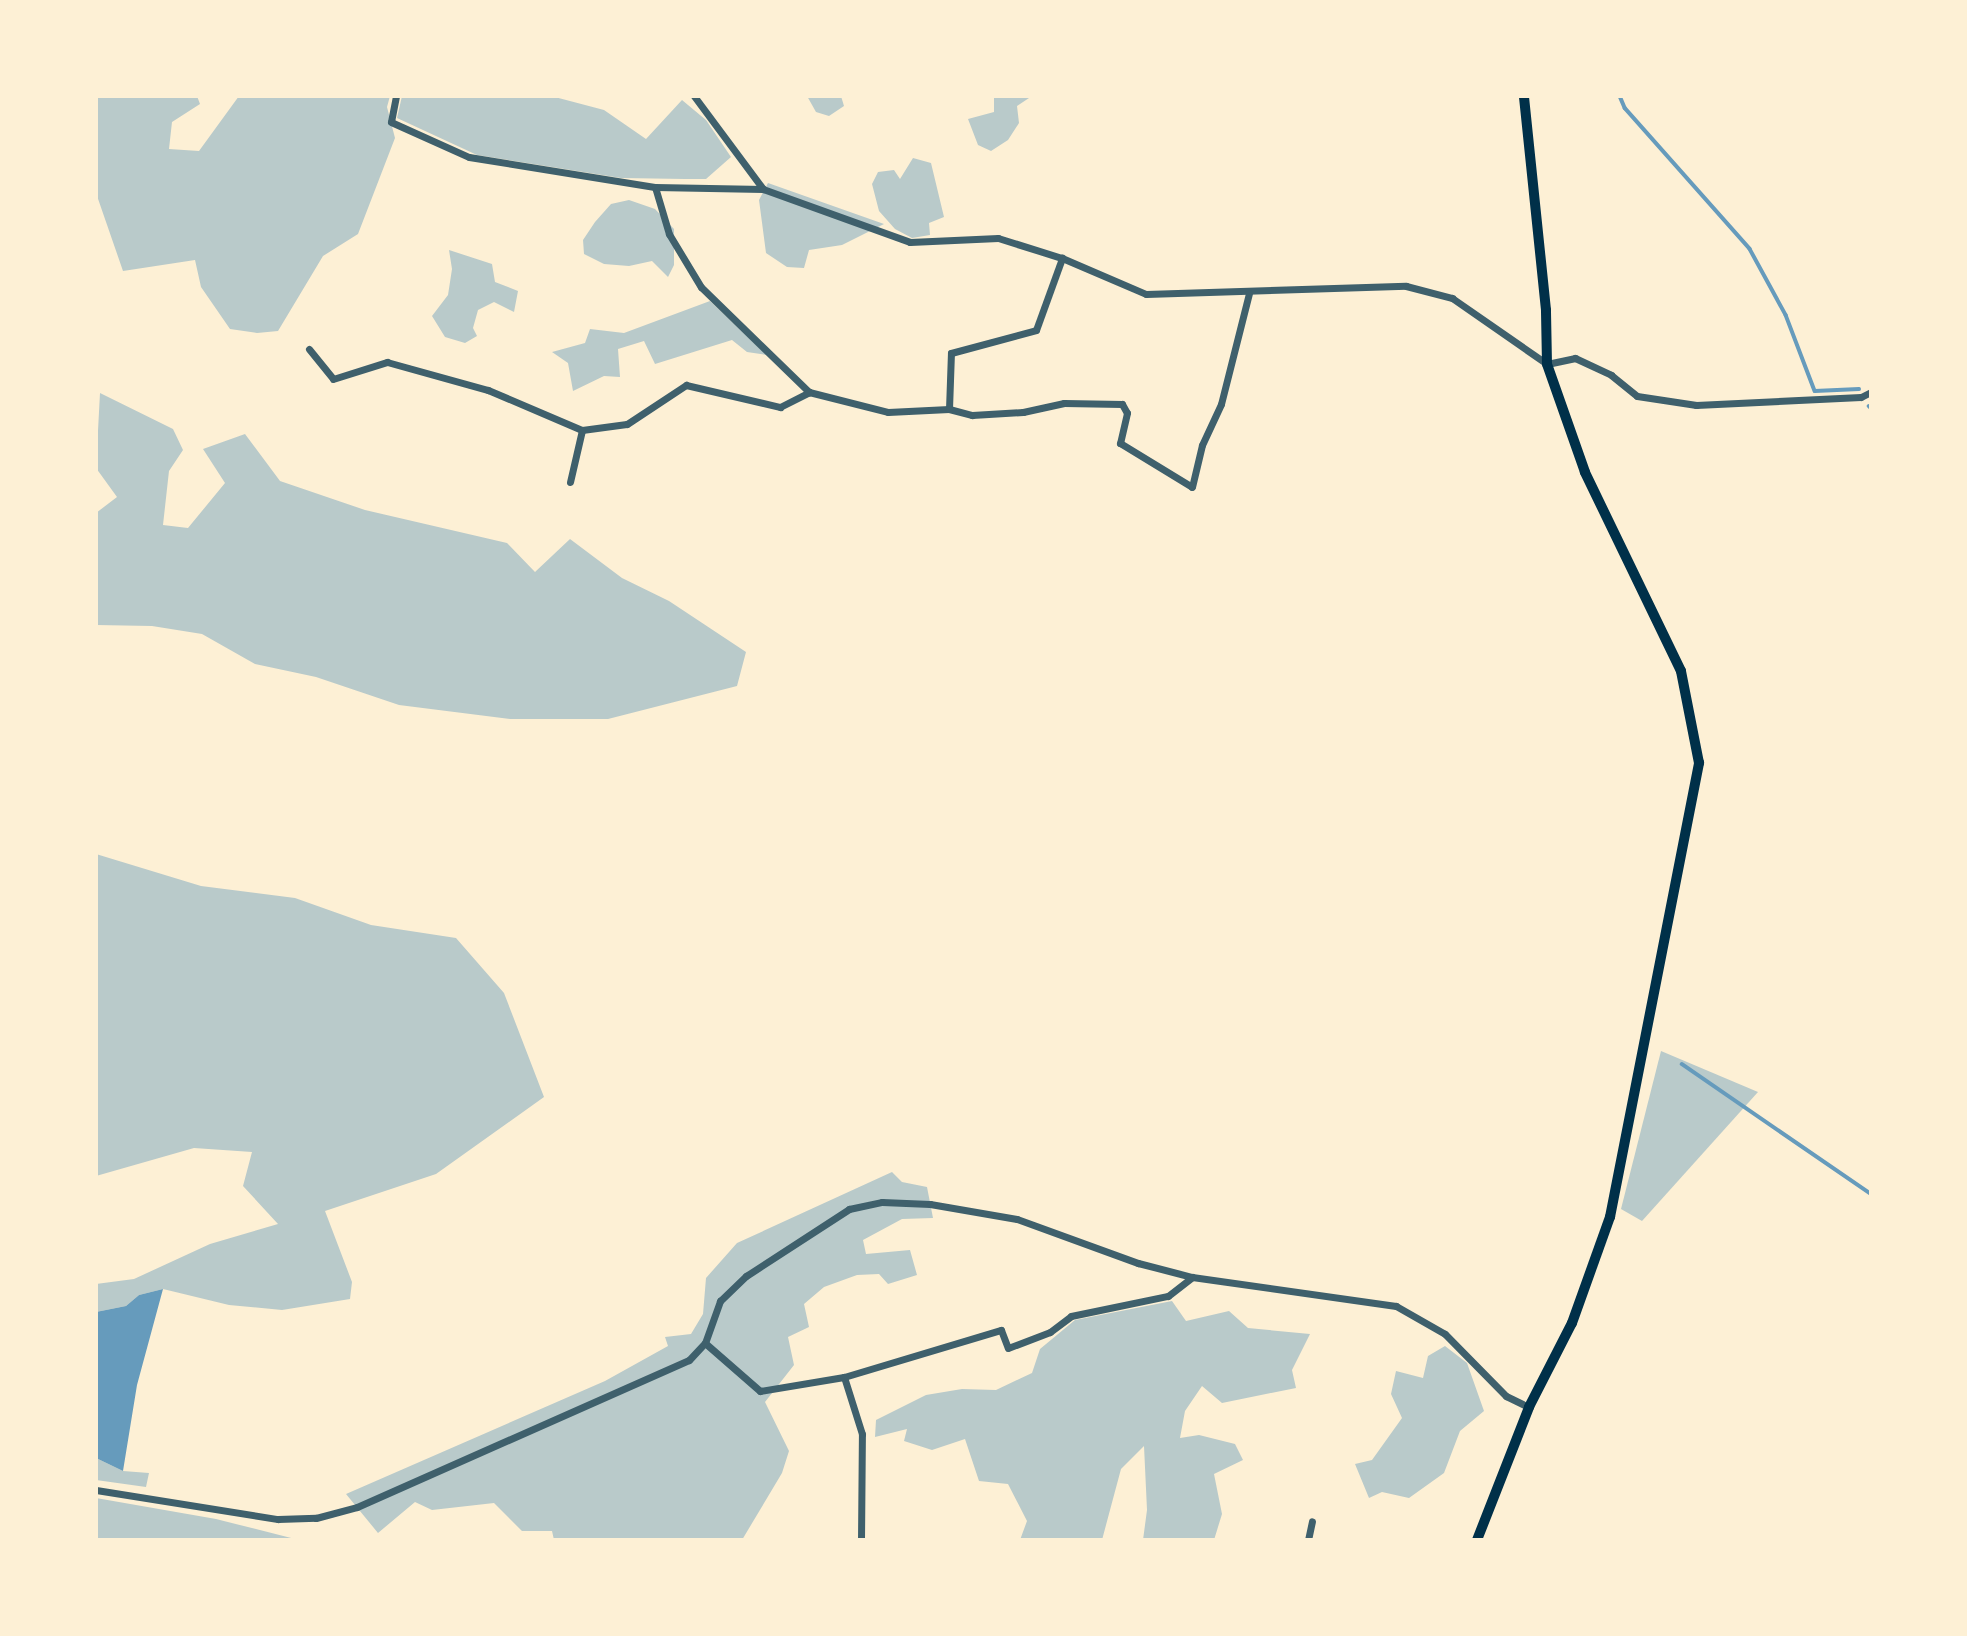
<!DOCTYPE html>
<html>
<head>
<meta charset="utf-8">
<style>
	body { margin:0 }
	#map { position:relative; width:1967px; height:1636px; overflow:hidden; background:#fdf0d5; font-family:"Noto Serif",serif }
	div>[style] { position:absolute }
	.green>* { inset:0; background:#b9caca }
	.water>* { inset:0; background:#669bbc }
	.stream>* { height:3.5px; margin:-1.75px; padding:0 1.75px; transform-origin:1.75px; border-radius:1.75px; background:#669bbc }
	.minor>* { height:7px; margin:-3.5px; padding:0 3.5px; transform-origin:3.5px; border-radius:3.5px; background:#3f606c }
	.secondary>* { height:10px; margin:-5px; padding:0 5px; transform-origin:5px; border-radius:5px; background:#003049 }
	span { translate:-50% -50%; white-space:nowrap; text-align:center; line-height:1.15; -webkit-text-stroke:7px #fdf0d5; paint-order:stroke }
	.frame { position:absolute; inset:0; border:98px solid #fdf0d5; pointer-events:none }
</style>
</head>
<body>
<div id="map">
	<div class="green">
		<div style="clip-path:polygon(96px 96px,197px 96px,200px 104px,172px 122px,169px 149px,199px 151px,239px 96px,390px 96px,387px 107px,395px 138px,358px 234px,323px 256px,278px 331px,257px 333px,230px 329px,201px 287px,195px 260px,123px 271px,96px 193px)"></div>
		<div style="clip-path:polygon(402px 96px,551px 96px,604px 110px,646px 139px,682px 100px,706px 120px,731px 157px,706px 179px,685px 179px,621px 178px,477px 155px,397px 118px)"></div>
		<div style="clip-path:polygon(807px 96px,841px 96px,844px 106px,829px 116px,816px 112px)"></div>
		<div style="clip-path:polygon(994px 96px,1032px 96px,1017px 106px,1019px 123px,1008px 140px,991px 151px,978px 145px,968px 119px,994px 112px)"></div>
		<div style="clip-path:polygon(913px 158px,931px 163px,944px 217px,929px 223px,930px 235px,912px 238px,895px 229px,879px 211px,872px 184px,878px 172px,894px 170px,900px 179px)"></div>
		<div style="clip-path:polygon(768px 183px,884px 224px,842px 245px,809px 250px,804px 268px,787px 267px,766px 253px,759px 200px)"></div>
		<div style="clip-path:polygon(629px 200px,655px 209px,674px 229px,674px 265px,668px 277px,652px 261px,629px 266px,604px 264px,584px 254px,583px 240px,595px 222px,611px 204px)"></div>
		<div style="clip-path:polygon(449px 250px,492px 264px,495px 282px,518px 291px,514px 312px,494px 302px,478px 310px,473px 328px,477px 336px,465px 343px,445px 337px,432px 316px,448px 295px,452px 269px)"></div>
		<div style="clip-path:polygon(710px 301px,767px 355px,747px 352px,732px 340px,655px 364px,644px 341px,618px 349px,620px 377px,604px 376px,573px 391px,568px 363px,552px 352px,585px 343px,590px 329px,624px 333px)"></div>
		<div style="clip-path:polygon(100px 393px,173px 429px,183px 450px,169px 471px,163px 525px,188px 528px,225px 483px,203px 449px,245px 434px,280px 481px,365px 510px,507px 543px,535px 572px,570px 539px,622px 578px,669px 601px,746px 652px,737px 686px,608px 719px,510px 719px,399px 705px,316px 677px,255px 664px,202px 634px,152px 626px,96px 625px,96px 513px,117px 497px,96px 468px)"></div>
		<div style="clip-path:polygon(96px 854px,201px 886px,295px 898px,371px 925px,456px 938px,504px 993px,544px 1097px,436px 1174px,325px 1211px,352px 1282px,350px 1299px,282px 1310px,229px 1305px,163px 1289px,139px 1295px,126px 1306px,96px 1312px,96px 1284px,134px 1279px,210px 1244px,278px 1224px,243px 1186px,252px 1152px,194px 1148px,96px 1176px)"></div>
		<div style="clip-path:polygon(1661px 1051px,1758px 1092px,1642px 1221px,1621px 1209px)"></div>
		<div style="clip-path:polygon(892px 1172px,902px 1182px,927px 1187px,933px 1218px,902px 1219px,863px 1240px,866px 1254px,910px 1250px,917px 1275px,888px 1284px,879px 1274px,857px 1275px,824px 1287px,804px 1304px,809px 1327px,788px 1337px,794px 1365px,765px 1402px,789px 1451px,782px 1473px,742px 1540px,554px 1540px,552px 1531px,522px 1531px,494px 1503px,432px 1510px,415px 1502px,378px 1533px,346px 1494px,605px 1381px,668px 1346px,665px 1337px,691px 1334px,703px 1314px,706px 1278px,737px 1243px)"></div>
		<div style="clip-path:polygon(1172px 1301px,1186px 1321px,1229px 1311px,1248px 1328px,1310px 1334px,1292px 1370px,1296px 1388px,1222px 1403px,1202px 1386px,1185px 1411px,1180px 1438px,1199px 1435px,1235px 1444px,1243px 1460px,1214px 1474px,1222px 1514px,1214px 1540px,1143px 1540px,1147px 1510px,1144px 1446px,1121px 1469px,1102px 1540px,1020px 1540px,1027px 1521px,1008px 1484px,979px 1481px,965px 1439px,932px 1450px,904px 1441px,907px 1429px,875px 1437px,876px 1420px,926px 1395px,962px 1389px,996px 1390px,1032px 1373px,1040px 1349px,1075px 1320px)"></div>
		<div style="clip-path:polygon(1445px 1346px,1467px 1363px,1484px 1411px,1460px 1431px,1444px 1473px,1409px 1498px,1382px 1492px,1369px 1498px,1355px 1464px,1372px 1460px,1402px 1418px,1391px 1394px,1396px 1371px,1423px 1378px,1428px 1356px)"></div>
		<div style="clip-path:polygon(96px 1458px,123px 1471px,149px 1473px,146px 1487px,96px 1480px)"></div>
		<div style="clip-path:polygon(96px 1498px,216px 1519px,299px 1540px,96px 1540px)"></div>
	</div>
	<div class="water">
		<div style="clip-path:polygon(163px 1289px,137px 1385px,123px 1471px,96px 1458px,96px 1312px,126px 1306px,139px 1295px)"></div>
	</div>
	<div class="stream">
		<div style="left:1620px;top:96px;width:13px;rotate:67deg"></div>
		<div style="left:1625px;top:108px;width:188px;rotate:48.4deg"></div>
		<div style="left:1750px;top:249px;width:75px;rotate:61.4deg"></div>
		<div style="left:1786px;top:315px;width:81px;rotate:69.1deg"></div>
		<div style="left:1815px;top:391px;width:44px;rotate:-2.6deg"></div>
		<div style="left:1869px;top:406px;width:3px;rotate:45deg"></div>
		<div style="left:1682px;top:1064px;width:229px;rotate:34.5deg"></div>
	</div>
	<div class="minor">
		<div style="left:396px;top:96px;width:26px;rotate:101deg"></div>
		<div style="left:391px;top:122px;width:85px;rotate:24.2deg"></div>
		<div style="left:469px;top:157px;width:188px;rotate:9.2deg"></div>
		<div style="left:655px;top:187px;width:108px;rotate:1.1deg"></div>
		<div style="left:694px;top:96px;width:116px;rotate:53.4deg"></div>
		<div style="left:763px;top:189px;width:156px;rotate:19.8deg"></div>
		<div style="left:910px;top:242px;width:88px;rotate:-2.6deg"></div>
		<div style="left:998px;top:238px;width:67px;rotate:17.4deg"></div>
		<div style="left:1062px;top:258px;width:91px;rotate:23.2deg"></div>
		<div style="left:1146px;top:294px;width:260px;rotate:-1.8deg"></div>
		<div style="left:1406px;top:286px;width:48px;rotate:14.6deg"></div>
		<div style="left:1452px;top:298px;width:116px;rotate:34.8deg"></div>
		<div style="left:1547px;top:364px;width:29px;rotate:-12deg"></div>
		<div style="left:1575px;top:358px;width:40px;rotate:25deg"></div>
		<div style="left:1611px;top:375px;width:33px;rotate:39deg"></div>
		<div style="left:1637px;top:396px;width:60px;rotate:8.7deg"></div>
		<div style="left:1696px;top:405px;width:165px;rotate:-2.8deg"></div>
		<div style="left:1861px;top:397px;width:11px;rotate:-27deg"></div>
		<div style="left:655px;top:187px;width:49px;rotate:73.4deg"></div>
		<div style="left:669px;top:234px;width:62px;rotate:58.9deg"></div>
		<div style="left:701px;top:287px;width:151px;rotate:44.2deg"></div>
		<div style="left:809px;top:392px;width:81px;rotate:14.2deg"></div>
		<div style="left:888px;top:412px;width:61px;rotate:-2.8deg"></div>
		<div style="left:949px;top:409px;width:56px;rotate:-88deg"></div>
		<div style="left:951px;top:353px;width:88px;rotate:-15.1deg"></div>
		<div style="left:1036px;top:330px;width:77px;rotate:-70.1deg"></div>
		<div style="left:309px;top:349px;width:38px;rotate:51deg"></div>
		<div style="left:333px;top:379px;width:57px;rotate:-17.5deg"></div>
		<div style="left:387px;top:362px;width:105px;rotate:15.5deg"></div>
		<div style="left:488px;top:390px;width:102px;rotate:23.1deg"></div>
		<div style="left:582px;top:430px;width:45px;rotate:-7.6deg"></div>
		<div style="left:627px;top:424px;width:71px;rotate:-33.5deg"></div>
		<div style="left:686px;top:385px;width:97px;rotate:13.2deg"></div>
		<div style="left:780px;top:407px;width:33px;rotate:-27deg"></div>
		<div style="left:949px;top:409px;width:24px;rotate:15deg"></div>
		<div style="left:972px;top:415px;width:51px;rotate:-3.4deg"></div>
		<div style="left:1023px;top:412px;width:42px;rotate:-12.4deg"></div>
		<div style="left:1064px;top:403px;width:58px;rotate:1deg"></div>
		<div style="left:1122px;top:404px;width:10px;rotate:61deg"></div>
		<div style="left:1127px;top:413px;width:31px;rotate:103deg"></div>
		<div style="left:1120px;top:443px;width:84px;rotate:31.4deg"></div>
		<div style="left:1192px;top:487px;width:43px;rotate:-76.6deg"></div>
		<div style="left:1202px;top:445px;width:45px;rotate:-65.1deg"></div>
		<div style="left:1221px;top:404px;width:114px;rotate:-75.8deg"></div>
		<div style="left:570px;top:482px;width:53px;rotate:-77deg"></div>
		<div style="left:705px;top:1343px;width:73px;rotate:41.1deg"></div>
		<div style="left:760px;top:1391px;width:85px;rotate:-9.5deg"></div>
		<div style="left:96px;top:1490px;width:184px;rotate:9.1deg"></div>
		<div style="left:278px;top:1519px;width:38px;rotate:-2deg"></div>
		<div style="left:316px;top:1518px;width:42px;rotate:-15deg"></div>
		<div style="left:357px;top:1507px;width:363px;rotate:-23.9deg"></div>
		<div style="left:689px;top:1360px;width:23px;rotate:-47deg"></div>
		<div style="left:705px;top:1343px;width:45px;rotate:-70.3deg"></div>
		<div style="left:720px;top:1301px;width:36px;rotate:-44deg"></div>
		<div style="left:746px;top:1276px;width:123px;rotate:-33deg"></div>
		<div style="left:849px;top:1209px;width:34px;rotate:-12deg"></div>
		<div style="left:882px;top:1202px;width:48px;rotate:2.4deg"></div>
		<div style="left:930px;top:1204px;width:88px;rotate:9.8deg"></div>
		<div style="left:1017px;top:1219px;width:129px;rotate:20deg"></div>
		<div style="left:1138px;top:1263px;width:56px;rotate:14.5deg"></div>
		<div style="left:1192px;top:1277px;width:206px;rotate:8.1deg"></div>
		<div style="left:1396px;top:1306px;width:56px;rotate:29.7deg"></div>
		<div style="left:1445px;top:1334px;width:87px;rotate:45.5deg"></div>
		<div style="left:1506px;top:1396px;width:25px;rotate:26deg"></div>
		<div style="left:861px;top:1540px;width:106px;rotate:-89.5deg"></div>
		<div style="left:862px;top:1434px;width:60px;rotate:-107.5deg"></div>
		<div style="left:844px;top:1377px;width:164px;rotate:-16.7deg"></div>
		<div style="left:1001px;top:1330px;width:19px;rotate:69deg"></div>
		<div style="left:1008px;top:1348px;width:45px;rotate:-20.9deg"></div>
		<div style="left:1050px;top:1332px;width:26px;rotate:-37deg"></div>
		<div style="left:1071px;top:1316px;width:99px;rotate:-11.7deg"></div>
		<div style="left:1168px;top:1296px;width:31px;rotate:-38deg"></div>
		<div style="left:1308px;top:1540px;width:19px;rotate:-78deg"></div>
	</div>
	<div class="secondary">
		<div style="left:1477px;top:1540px;width:143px;rotate:-68.6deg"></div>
		<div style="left:1529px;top:1407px;width:94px;rotate:-62.9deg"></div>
		<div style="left:1572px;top:1323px;width:113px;rotate:-70.3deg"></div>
		<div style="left:1610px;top:1217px;width:463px;rotate:-78.9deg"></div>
		<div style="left:1699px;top:763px;width:94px;rotate:-101.1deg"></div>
		<div style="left:1681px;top:671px;width:221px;rotate:-115.8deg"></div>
		<div style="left:1585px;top:472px;width:114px;rotate:-109.4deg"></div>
		<div style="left:1547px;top:364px;width:54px;rotate:-91.1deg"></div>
		<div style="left:1546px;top:310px;width:215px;rotate:-95.9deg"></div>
	</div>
	<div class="frame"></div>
</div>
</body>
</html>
